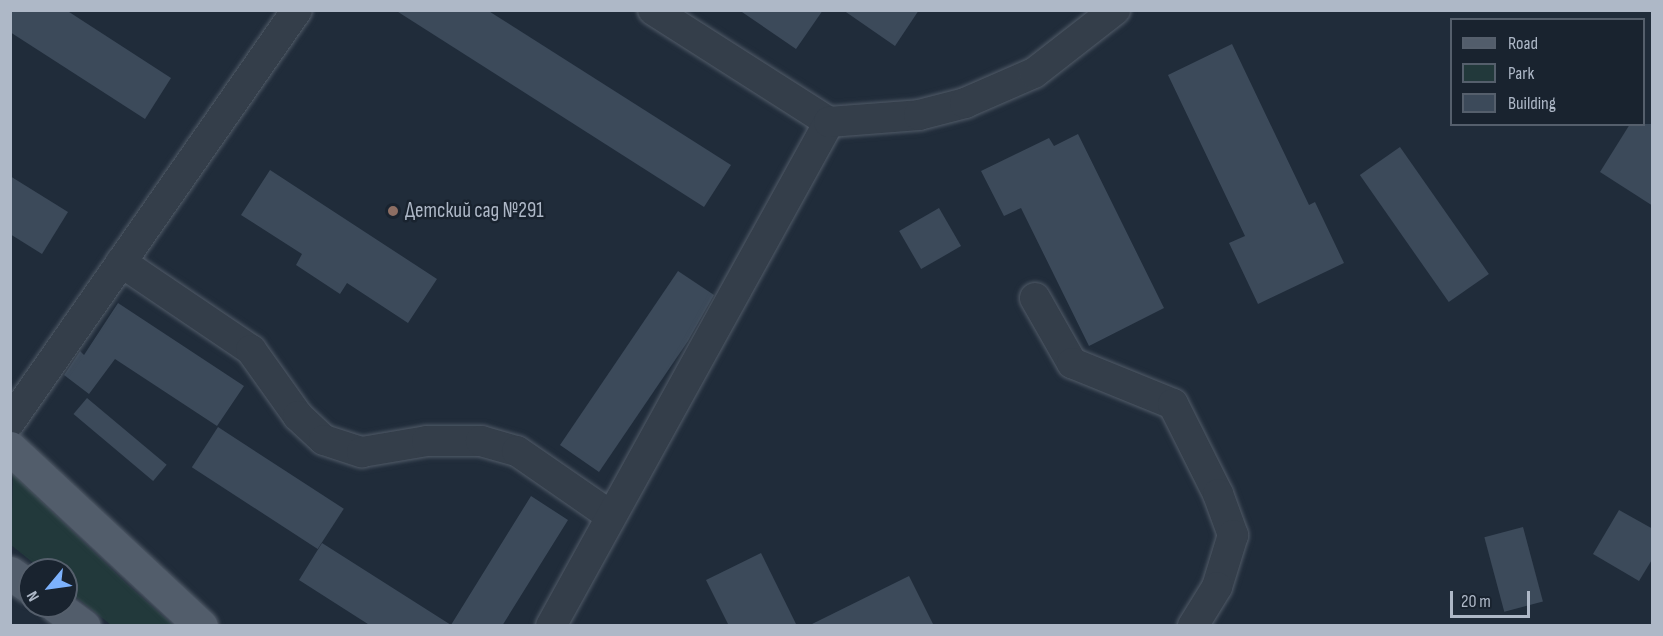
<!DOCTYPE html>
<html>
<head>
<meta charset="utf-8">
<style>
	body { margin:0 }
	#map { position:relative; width:1663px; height:636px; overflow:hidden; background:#202c3a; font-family:"Sofia Sans Condensed",sans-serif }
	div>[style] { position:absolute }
	.green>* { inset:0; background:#22393b }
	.building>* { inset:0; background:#3c4a5a; transform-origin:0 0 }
	.roads { filter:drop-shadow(0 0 2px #515b68) drop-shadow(0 0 2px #515b68) }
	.minor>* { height:30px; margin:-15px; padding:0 15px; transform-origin:15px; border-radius:15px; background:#343e4a }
	.major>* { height:33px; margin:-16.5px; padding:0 16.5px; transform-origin:16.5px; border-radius:16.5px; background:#525d6b }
	.dots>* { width:16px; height:16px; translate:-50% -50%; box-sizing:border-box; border:3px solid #19232f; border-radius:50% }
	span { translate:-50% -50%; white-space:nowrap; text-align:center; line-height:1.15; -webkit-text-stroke:5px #19232f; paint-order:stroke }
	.poi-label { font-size:21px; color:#aeb8c7 }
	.left { translate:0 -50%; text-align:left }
	.frame { position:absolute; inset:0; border:12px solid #aeb8c7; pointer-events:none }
	.legend { position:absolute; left:1450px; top:18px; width:195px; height:108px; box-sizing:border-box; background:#19232f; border:2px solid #555f6c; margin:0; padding:8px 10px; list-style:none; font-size:18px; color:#aeb8c7 }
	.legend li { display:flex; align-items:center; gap:12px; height:30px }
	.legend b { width:30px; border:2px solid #555f6c }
	.north { position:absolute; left:18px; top:558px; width:60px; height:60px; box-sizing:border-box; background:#19232f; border:2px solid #555f6c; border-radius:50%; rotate:241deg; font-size:16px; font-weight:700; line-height:24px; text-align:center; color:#aeb8c7 }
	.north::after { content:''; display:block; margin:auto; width:21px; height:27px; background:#7db2fd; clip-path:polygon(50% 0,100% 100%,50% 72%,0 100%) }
	.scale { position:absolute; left:1450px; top:591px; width:80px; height:27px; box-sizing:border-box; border:3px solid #aeb8c7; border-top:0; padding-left:8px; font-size:18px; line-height:21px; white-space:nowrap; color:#aeb8c7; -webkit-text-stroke:4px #19232f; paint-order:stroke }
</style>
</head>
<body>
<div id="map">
	<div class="green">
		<div style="clip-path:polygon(13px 474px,129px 586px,173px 625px,111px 625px,66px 589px,66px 570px,42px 570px,11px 545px)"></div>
	</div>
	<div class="building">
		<div style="clip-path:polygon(10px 10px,66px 10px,171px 78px,145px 119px,10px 32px)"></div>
		<div style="clip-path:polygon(395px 10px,487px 10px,731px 165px,704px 207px)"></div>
		<div style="clip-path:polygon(739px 10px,823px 10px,796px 49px)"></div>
		<div style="clip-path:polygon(843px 10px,919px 10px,895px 46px)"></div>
		<div style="clip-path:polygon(1232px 44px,1309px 205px,1315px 202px,1344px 263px,1258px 304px,1229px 243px,1245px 236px,1168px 75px)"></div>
		<div style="clip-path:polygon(1630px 124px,1653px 124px,1653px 206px,1600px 172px)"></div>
		<div style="clip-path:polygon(1078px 134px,1164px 308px,1089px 346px,1021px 208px,1004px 216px,981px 171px,1049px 138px,1054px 146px)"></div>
		<div style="left:1400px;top:147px;width:155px;height:49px;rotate:55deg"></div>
		<div style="clip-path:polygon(270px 170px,437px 279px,408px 323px,347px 283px,340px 294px,296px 265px,302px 254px,241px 215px)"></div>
		<div style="clip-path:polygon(10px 176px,68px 212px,42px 254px,10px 234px)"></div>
		<div style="left:939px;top:208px;width:44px;height:46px;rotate:60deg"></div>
		<div style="clip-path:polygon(678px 271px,714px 295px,688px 341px,599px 472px,560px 445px)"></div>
		<div style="clip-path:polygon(118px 303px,244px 386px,217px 426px,115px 359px,89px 394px,64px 375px,80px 351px,84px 355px)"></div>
		<div style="left:87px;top:398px;width:104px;height:21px;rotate:40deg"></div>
		<div style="left:218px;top:427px;width:150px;height:48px;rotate:33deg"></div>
		<div style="clip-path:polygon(531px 496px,568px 520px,502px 626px,371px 626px,299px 580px,322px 543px,451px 625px)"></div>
		<div style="clip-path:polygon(1619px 510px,1653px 529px,1653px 558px,1639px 581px,1593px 554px)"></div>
		<div style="left:1523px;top:527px;width:77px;height:40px;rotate:75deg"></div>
		<div style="clip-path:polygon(761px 553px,797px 626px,729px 626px,706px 580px)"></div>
		<div style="clip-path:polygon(909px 576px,934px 626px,808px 626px)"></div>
	</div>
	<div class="roads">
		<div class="minor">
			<div style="left:653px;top:10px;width:209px;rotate:32.5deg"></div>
			<div style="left:121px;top:262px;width:157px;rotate:34.1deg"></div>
			<div style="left:251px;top:350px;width:81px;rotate:54.5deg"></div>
			<div style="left:298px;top:416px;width:35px;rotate:43deg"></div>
			<div style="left:324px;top:440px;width:40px;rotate:18deg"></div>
			<div style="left:362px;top:452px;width:66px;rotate:-9.6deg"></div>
			<div style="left:427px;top:441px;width:54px"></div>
			<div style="left:481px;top:441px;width:37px;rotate:16deg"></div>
			<div style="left:517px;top:451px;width:114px;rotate:34.7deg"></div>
			<div style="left:1035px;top:298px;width:75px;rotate:60.4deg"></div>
			<div style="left:1072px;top:363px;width:109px;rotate:22.1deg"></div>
			<div style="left:1173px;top:404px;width:101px;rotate:63.4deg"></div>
			<div style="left:1218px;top:494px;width:44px;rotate:69.9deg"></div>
			<div style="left:1233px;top:535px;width:54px;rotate:107.1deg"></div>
			<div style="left:1217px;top:587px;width:46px;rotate:121.6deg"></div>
			<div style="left:10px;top:422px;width:502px;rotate:-55.14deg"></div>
			<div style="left:551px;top:626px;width:576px;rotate:-61.12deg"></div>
			<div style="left:829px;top:122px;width:90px;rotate:-4.4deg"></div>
			<div style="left:919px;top:115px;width:48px;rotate:-14.6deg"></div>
			<div style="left:965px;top:103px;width:75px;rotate:-23.5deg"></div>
			<div style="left:1034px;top:73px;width:103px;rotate:-37.9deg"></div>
		</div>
		<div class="major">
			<div style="left:10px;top:448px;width:261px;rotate:43deg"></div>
			<div style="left:10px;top:573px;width:24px;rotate:35deg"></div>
			<div style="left:56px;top:606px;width:34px;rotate:36deg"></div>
		</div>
	</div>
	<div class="dots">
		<div style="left:393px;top:211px;background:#8d6e63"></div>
	</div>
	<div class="poi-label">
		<span class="left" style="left:405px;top:211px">Детский сад №291</span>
	</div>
	<div class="frame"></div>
	<ul class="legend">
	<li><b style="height:8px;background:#525d6b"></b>Road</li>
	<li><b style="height:16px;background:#22393b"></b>Park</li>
	<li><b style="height:16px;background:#3c4a5a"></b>Building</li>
	</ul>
	<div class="north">N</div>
	<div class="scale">20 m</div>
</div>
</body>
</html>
